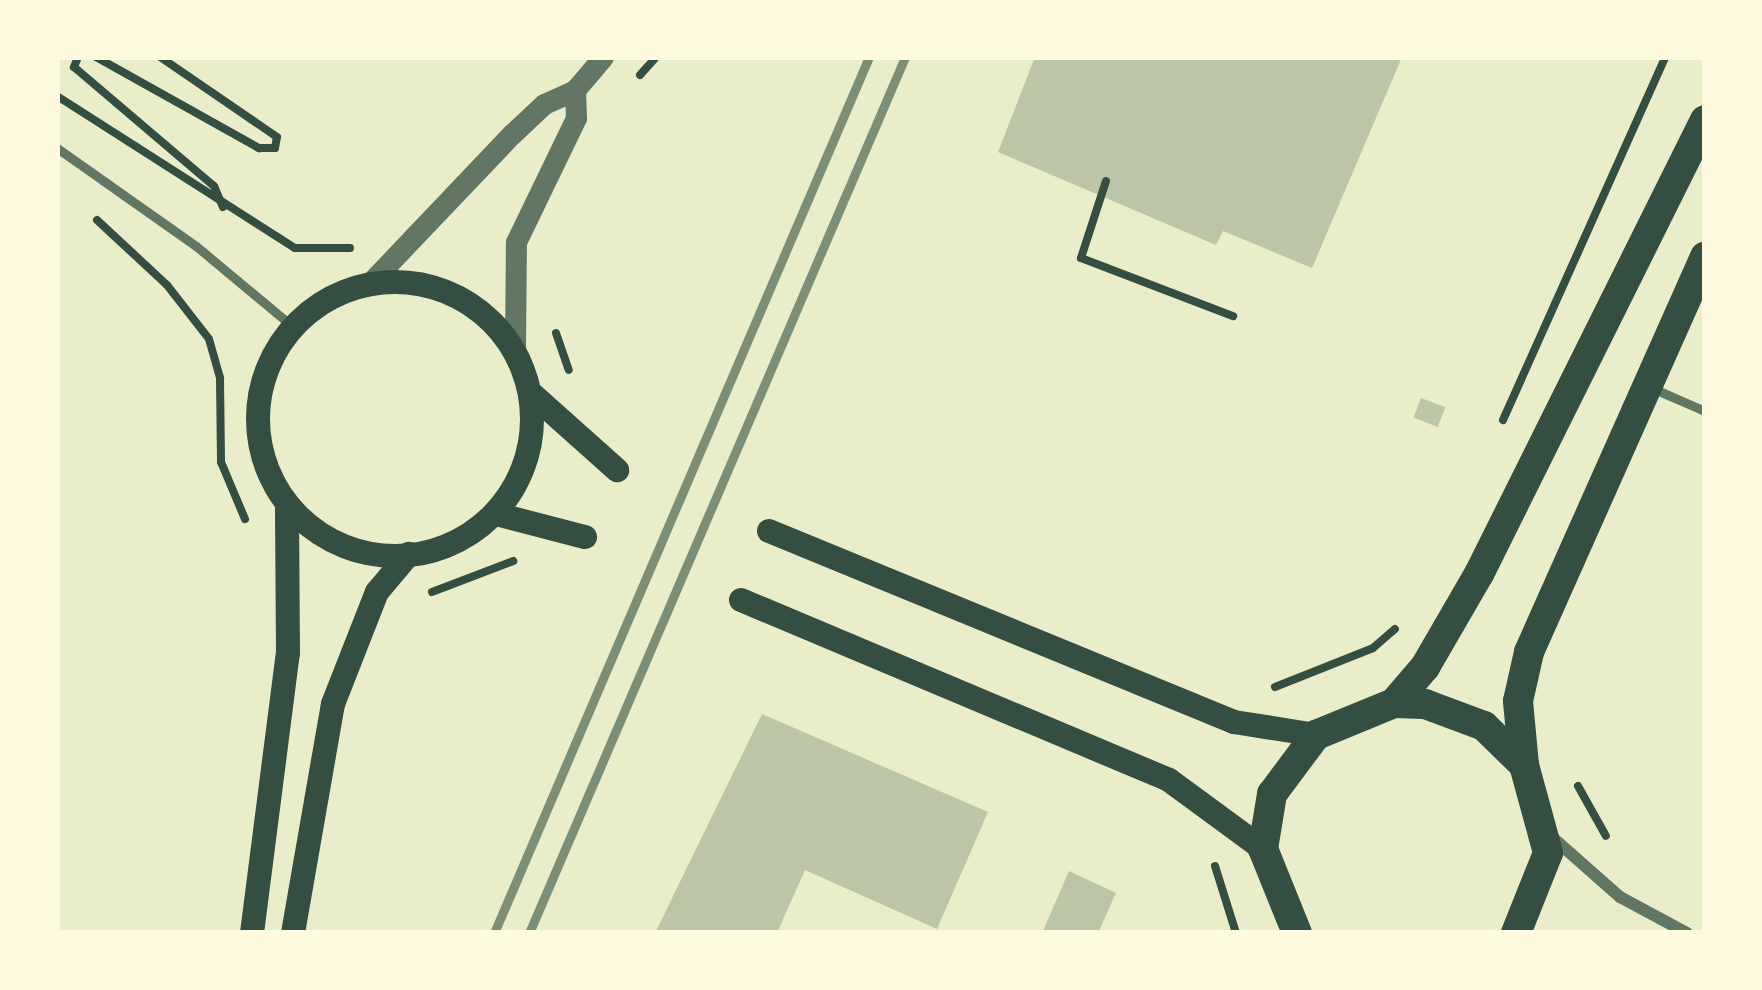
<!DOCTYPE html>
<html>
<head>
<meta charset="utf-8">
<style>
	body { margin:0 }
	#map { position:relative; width:1762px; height:990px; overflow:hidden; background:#e9edc9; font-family:Roboto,sans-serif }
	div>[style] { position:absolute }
	.building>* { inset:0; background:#bcc5a7; transform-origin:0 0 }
	.path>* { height:8px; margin:-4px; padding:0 4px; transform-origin:4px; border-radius:4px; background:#344e41 }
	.service>* { height:9px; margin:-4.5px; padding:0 4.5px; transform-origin:4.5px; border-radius:4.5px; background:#617663 }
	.minor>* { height:12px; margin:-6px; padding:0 6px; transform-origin:6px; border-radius:6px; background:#617663 }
	.tertiary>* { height:21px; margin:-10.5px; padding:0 10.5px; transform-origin:10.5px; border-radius:10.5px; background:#617663 }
	.secondary>* { height:24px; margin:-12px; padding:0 12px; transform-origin:12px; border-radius:12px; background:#344e41 }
	.secondary>.ring { margin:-12px; padding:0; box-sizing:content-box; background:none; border:24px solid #344e41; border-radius:50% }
	.primary>* { height:30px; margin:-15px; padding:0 15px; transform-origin:15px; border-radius:15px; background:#344e41 }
	.rail>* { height:9px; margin:-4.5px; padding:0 4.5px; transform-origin:4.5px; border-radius:4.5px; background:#7c8e77 }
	span { translate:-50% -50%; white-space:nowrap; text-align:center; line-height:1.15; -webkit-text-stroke:10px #fefae0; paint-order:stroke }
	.frame { position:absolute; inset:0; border:60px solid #fefae0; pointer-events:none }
</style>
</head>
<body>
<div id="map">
	<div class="building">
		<div style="clip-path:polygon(1035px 57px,1402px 57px,1312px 268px,1223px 231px,1216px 245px,998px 152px)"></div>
		<div style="left:1421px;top:398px;width:26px;height:21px;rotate:21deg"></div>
		<div style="clip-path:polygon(762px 714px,988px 812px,937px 929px,805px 870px,777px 933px,655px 933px)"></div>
		<div style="clip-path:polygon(1069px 871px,1116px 893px,1098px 933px,1042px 933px)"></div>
	</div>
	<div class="path">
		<div style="left:78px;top:57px;width:11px;rotate:112deg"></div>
		<div style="left:74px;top:67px;width:184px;rotate:40.4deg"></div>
		<div style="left:214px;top:186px;width:23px;rotate:67deg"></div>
		<div style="left:96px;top:57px;width:187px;rotate:29.2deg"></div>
		<div style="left:259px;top:148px;width:16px"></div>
		<div style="left:275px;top:148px;width:11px;rotate:-80deg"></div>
		<div style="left:277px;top:137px;width:142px;rotate:-145.6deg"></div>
		<div style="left:640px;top:75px;width:24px;rotate:-48deg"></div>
		<div style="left:57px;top:96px;width:282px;rotate:32.6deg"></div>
		<div style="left:295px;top:248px;width:55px"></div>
		<div style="left:1106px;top:181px;width:81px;rotate:108deg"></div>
		<div style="left:1081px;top:258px;width:163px;rotate:20.9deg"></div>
		<div style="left:97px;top:220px;width:96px;rotate:42.9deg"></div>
		<div style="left:167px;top:285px;width:68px;rotate:52.1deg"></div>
		<div style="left:209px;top:339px;width:41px;rotate:74.2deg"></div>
		<div style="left:220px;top:378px;width:84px;rotate:89.3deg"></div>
		<div style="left:221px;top:462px;width:62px;rotate:67.2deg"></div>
		<div style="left:556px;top:333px;width:39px;rotate:71deg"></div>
		<div style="left:1503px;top:420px;width:398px;rotate:-65.9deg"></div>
		<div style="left:432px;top:592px;width:87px;rotate:-20.9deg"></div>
		<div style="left:1275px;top:687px;width:105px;rotate:-21.7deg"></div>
		<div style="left:1373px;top:648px;width:29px;rotate:-41deg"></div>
		<div style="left:1578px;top:786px;width:57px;rotate:60.8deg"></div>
		<div style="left:1215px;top:866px;width:70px;rotate:72.6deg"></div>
	</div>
	<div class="service">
		<div style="left:57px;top:148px;width:170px;rotate:35.2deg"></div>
		<div style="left:196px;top:246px;width:125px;rotate:39.8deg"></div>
		<div style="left:1652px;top:388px;width:58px;rotate:23.5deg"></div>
	</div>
	<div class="minor">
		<div style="left:1552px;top:837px;width:91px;rotate:41.4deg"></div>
		<div style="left:1620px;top:897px;width:76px;rotate:28.2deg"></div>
	</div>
	<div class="tertiary">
		<div style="left:369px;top:284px;width:207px;rotate:-46.4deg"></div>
		<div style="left:512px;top:134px;width:44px;rotate:-43.2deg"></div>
		<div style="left:544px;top:104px;width:34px;rotate:-24deg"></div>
		<div style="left:575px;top:90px;width:43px;rotate:-49.7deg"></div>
		<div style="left:515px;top:348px;width:106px;rotate:-89.5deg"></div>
		<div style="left:516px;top:242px;width:138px;rotate:-64.2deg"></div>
		<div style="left:576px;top:118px;width:28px;rotate:-92deg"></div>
	</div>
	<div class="secondary">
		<div class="ring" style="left:258px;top:282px;width:250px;height:250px"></div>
		<div style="left:533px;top:395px;width:113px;rotate:41.8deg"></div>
		<div style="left:496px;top:514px;width:92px;rotate:14.5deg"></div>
		<div style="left:769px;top:531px;width:503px;rotate:22.33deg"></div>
		<div style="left:1234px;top:722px;width:83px;rotate:9deg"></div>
		<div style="left:741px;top:600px;width:464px;rotate:22.8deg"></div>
		<div style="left:1169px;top:780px;width:117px;rotate:36.3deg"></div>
		<div style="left:252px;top:933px;width:282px;rotate:-82.7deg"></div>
		<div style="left:288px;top:653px;width:147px;rotate:-90.4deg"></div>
		<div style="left:293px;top:933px;width:232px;rotate:-80.1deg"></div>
		<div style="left:333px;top:704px;width:120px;rotate:-68.6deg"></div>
		<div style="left:377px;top:592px;width:50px;rotate:-49.9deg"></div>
	</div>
	<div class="primary">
		<div style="left:1394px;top:703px;width:48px;rotate:-49.3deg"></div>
		<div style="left:1425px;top:667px;width:108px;rotate:-59.9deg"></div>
		<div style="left:1479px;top:574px;width:507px;rotate:-63.54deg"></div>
		<div style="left:1524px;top:765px;width:64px;rotate:-95.4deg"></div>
		<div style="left:1518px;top:701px;width:50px;rotate:-77.3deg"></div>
		<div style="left:1529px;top:652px;width:433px;rotate:-66deg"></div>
		<div style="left:1297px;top:933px;width:91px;rotate:-112deg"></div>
		<div style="left:1263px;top:849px;width:56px;rotate:-80.7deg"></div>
		<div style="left:1272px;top:794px;width:74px;rotate:-53.3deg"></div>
		<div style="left:1316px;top:735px;width:84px;rotate:-22.3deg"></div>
		<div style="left:1394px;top:703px;width:31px;rotate:2deg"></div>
		<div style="left:1425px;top:704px;width:63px;rotate:20.4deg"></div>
		<div style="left:1484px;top:726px;width:56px;rotate:44.3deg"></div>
		<div style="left:1524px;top:765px;width:91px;rotate:74.7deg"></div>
		<div style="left:1548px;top:853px;width:86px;rotate:111.8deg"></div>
	</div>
	<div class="rail">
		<div style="left:494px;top:933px;width:953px;rotate:-66.83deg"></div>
		<div style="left:529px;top:933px;width:953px;rotate:-66.77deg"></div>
	</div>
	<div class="frame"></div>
</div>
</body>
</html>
